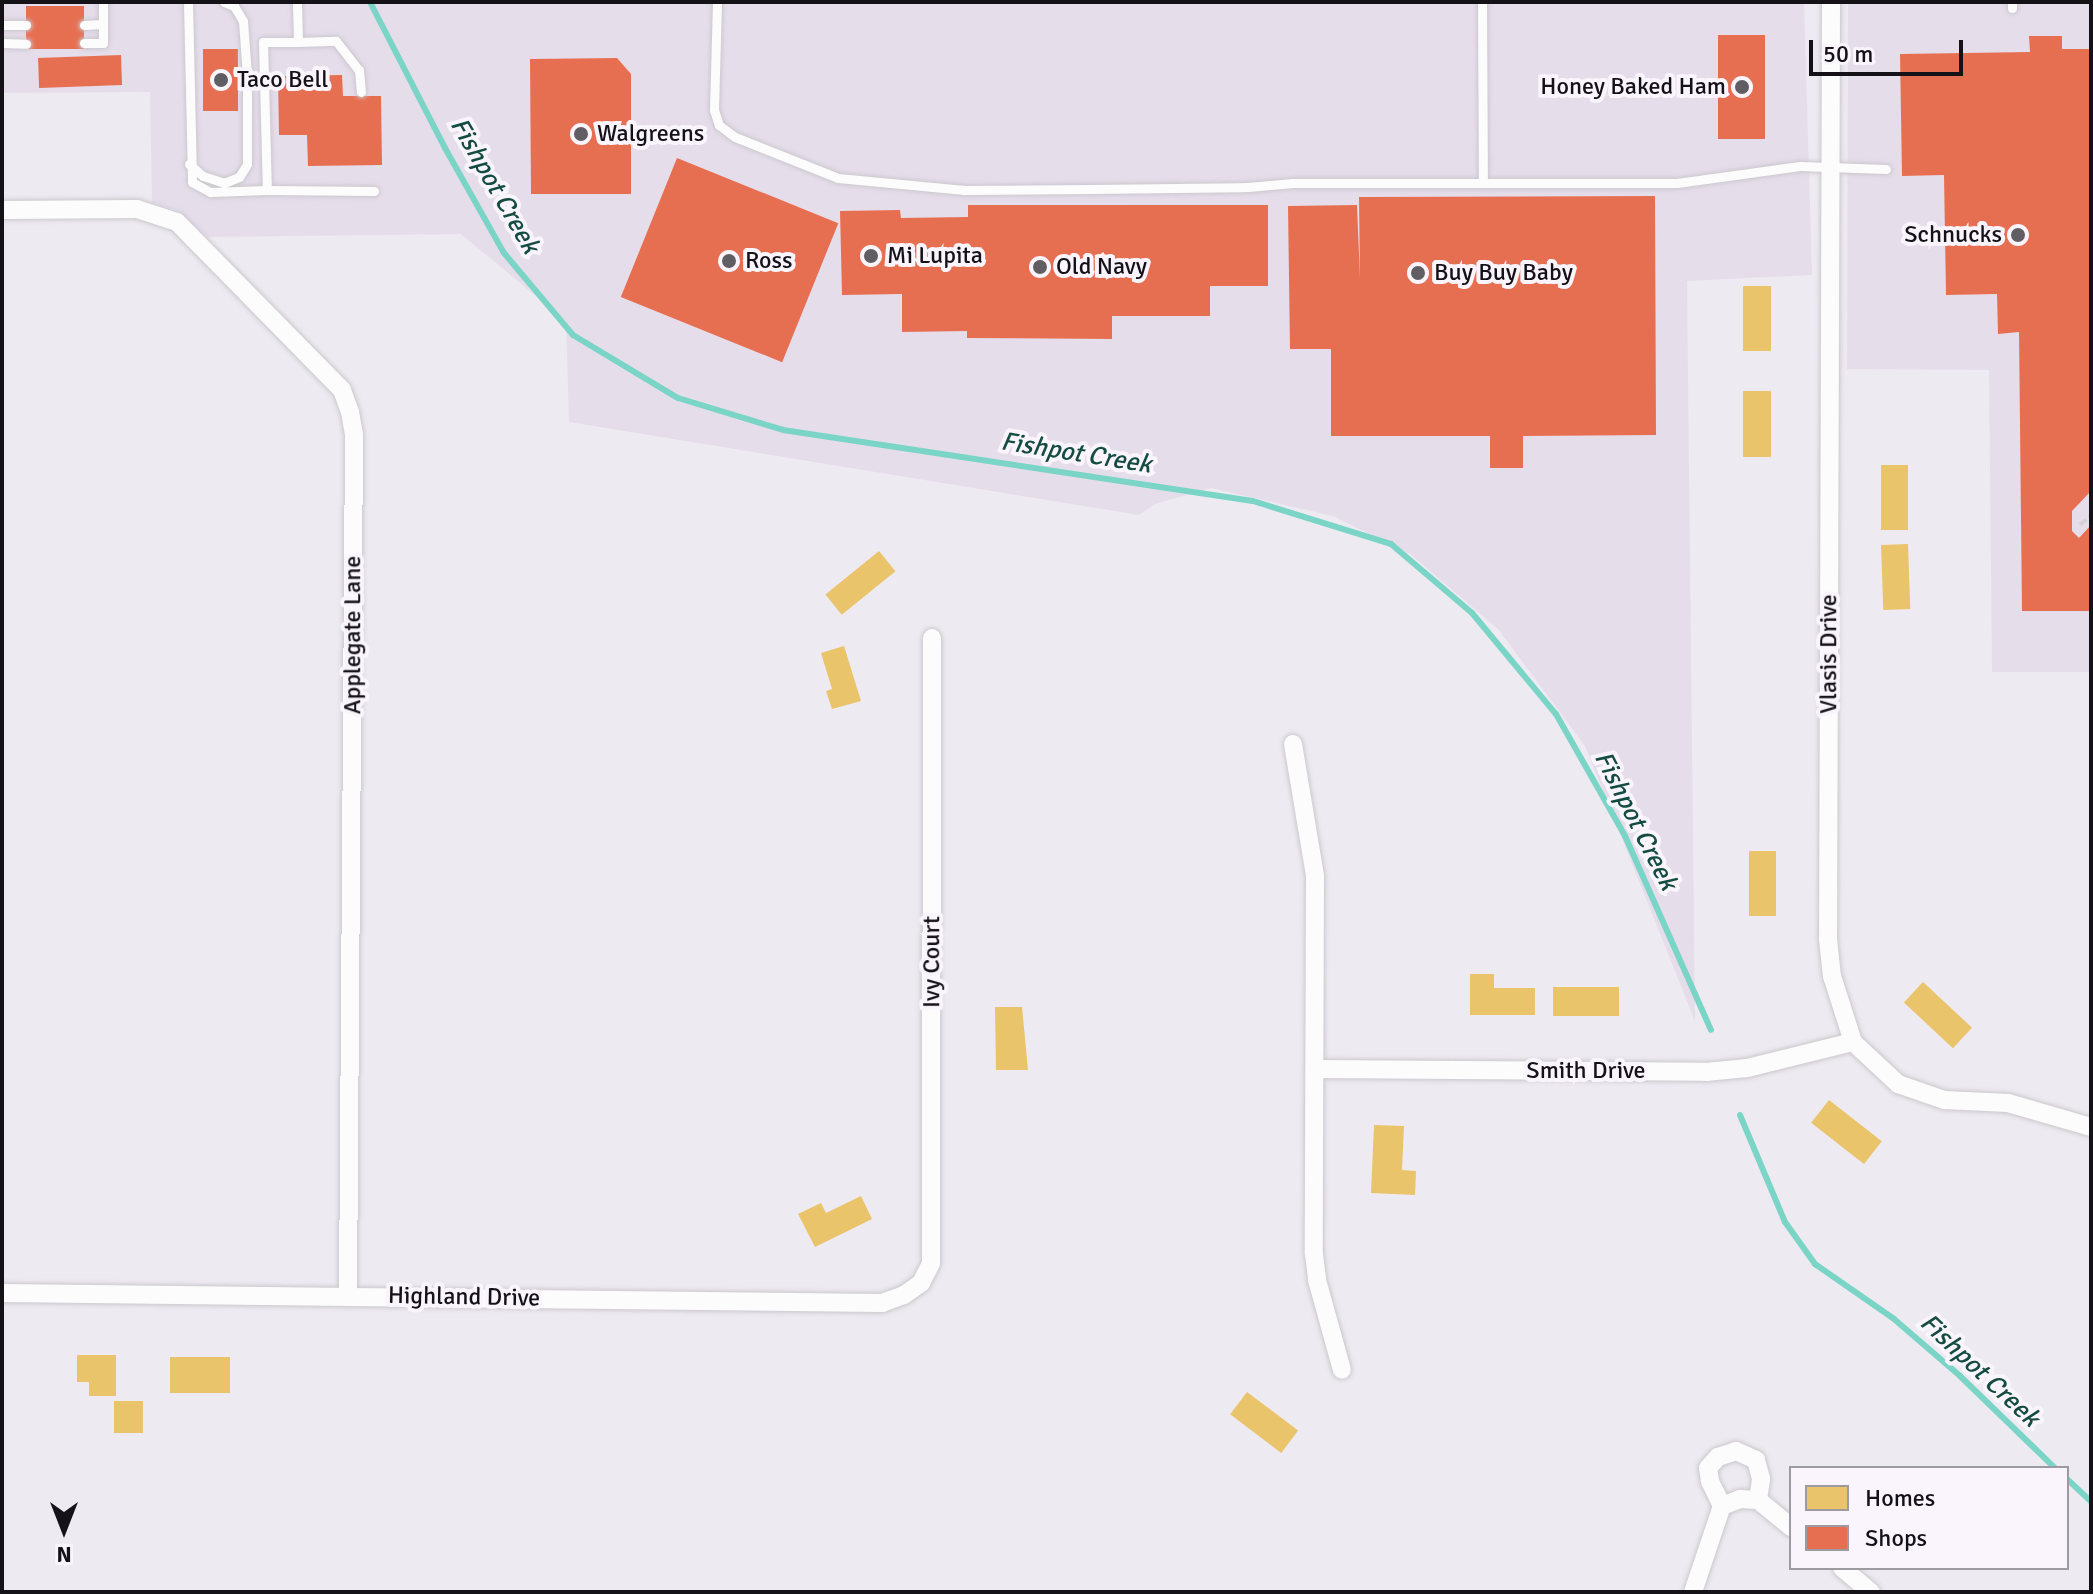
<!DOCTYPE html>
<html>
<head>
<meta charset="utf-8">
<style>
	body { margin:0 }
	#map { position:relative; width:2093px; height:1594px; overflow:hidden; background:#eeeaf1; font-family:Signika,sans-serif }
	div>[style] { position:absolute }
	.built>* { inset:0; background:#e6ddeb }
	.homes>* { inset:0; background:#e9c46a; transform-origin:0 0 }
	.shops>* { inset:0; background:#e76f51; transform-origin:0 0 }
	.stream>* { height:6px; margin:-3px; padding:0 3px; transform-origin:3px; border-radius:3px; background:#7ad5c7 }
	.path>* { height:4px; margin-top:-2px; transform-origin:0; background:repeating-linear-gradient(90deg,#d4d2d4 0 8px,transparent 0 12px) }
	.roads { filter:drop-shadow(0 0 2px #cbc8cd) drop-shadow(0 0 2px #cbc8cd) }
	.service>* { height:9px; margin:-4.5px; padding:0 4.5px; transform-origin:4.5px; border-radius:4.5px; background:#fcfcfd }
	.minor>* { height:18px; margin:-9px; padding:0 9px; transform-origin:9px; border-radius:9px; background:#fcfcfd }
	.dots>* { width:22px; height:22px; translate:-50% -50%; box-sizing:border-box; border:4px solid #faf5fd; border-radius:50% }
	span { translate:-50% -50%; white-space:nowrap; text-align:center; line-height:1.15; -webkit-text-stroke:8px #faf5fd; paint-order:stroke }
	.poi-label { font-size:24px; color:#151217 }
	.left { translate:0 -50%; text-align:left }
	.right { translate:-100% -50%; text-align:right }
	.street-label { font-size:24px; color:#151217 }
	.water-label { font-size:26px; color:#144c42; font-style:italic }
	.frame { position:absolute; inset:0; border:4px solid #151217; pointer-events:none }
	.legend { position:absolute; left:1789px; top:1466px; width:280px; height:104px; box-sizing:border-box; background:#faf5fd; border:2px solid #9e9aa1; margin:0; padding:10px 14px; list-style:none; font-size:24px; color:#151217 }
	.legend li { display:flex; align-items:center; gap:16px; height:40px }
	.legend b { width:40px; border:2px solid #9e9aa1 }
	.north { position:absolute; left:24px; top:1490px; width:80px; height:80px; -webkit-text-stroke:6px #faf5fd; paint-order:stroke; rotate:180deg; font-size:22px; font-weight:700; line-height:32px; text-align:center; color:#151217 }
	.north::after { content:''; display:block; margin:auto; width:28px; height:36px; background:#151217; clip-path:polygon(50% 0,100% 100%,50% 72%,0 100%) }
	.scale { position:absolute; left:1809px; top:40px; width:154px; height:36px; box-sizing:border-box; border:4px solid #151217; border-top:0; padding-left:10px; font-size:24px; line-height:28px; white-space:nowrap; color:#151217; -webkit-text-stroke:6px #faf5fd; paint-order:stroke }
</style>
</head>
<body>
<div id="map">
	<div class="built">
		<div style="clip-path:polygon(2px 2px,1804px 2px,1812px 275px,1687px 281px,1695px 1021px,1585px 746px,1498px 629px,1410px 554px,1333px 516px,1211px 488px,1155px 504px,1139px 515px,569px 422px,566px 321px,461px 234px,207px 237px,177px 210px,152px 203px,150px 92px,2px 93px)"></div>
		<div style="clip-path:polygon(1848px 2px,2091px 2px,2091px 672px,1992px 672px,1989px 370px,1847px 369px)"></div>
	</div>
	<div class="homes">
		<div style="left:1743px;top:286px;width:28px;height:65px"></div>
		<div style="left:1743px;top:391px;width:28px;height:66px"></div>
		<div style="left:1881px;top:465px;width:27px;height:65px"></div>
		<div style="left:1908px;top:544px;width:65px;height:27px;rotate:88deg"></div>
		<div style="left:879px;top:551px;width:26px;height:69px;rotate:51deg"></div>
		<div style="clip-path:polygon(844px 646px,861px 701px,832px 709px,826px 691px,832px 689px,821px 653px)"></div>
		<div style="left:1749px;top:851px;width:27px;height:65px"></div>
		<div style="clip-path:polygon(1470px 974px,1494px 974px,1494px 988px,1535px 988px,1535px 1015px,1470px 1015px)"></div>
		<div style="left:1923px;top:982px;width:67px;height:28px;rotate:43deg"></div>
		<div style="left:1619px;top:987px;width:29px;height:66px;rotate:90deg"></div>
		<div style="clip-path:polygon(995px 1007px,1022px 1007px,1028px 1070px,996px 1070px)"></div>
		<div style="left:1829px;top:1100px;width:67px;height:29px;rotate:38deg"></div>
		<div style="clip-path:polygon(1374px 1125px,1404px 1126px,1402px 1170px,1416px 1171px,1415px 1195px,1371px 1193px)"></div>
		<div style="clip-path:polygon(861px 1196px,872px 1219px,815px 1247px,798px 1214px,821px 1203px,826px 1213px)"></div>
		<div style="clip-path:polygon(77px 1355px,116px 1355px,116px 1396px,89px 1396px,89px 1382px,77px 1382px)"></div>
		<div style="left:170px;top:1357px;width:60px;height:36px"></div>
		<div style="left:1247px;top:1392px;width:64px;height:28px;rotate:37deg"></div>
		<div style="left:114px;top:1401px;width:29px;height:32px"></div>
	</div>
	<div class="shops">
		<div style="left:26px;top:6px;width:58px;height:43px"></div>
		<div style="left:1718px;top:35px;width:47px;height:104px"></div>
		<div style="clip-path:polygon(2029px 36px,2062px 36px,2062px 49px,2091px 49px,2091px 491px,2072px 511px,2072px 531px,2079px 538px,2091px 525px,2091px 611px,2022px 611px,2019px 332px,1998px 334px,1997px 294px,1946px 295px,1944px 175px,1902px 176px,1900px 54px,2030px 52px)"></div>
		<div style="left:203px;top:49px;width:35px;height:62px"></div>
		<div style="left:121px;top:55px;width:30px;height:83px;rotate:88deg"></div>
		<div style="clip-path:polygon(617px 58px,631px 74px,631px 194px,531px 194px,530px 59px)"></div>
		<div style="clip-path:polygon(342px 75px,343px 96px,381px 96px,382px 165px,308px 166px,307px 135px,279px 135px,278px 76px)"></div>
		<div style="left:677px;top:158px;width:174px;height:150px;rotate:22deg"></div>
		<div style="clip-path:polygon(1655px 196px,1656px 435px,1523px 436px,1523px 468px,1490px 468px,1490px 436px,1331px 436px,1331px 349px,1290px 349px,1288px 206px,1357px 205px,1360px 278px,1359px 197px)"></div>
		<div style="clip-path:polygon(968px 205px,1268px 205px,1268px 286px,1210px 286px,1210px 316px,1112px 316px,1112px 339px,967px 338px,967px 331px,902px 332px,902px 294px,842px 295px,840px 211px,900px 210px,901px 218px,968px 217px)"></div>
	</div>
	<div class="stream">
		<div style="left:370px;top:2px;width:164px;rotate:62.8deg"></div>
		<div style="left:445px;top:148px;width:120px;rotate:60.7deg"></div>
		<div style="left:504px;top:253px;width:107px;rotate:49.9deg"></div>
		<div style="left:573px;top:335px;width:122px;rotate:31deg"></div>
		<div style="left:678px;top:398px;width:110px;rotate:16.9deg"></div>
		<div style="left:783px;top:430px;width:475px;rotate:8.6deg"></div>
		<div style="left:1253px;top:501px;width:145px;rotate:17.3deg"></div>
		<div style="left:1391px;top:544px;width:106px;rotate:40.4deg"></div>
		<div style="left:1472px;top:613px;width:131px;rotate:50.3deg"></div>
		<div style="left:1556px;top:714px;width:140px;rotate:60.5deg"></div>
		<div style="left:1625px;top:836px;width:212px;rotate:66.1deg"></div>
		<div style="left:1740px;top:1115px;width:116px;rotate:67.2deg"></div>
		<div style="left:1785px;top:1222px;width:52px;rotate:54.5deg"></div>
		<div style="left:1815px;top:1264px;width:96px;rotate:34.8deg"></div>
		<div style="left:1894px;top:1319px;width:87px;rotate:40.8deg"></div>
		<div style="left:1960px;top:1376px;width:132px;rotate:44.1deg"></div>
		<div style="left:2067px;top:1479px;width:33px;rotate:43deg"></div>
	</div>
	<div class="path">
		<div style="left:2080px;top:525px;width:15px;rotate:-42deg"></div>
	</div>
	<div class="roads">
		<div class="service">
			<div style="left:188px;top:2px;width:180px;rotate:88.7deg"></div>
			<div style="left:192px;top:182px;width:21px;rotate:29deg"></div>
			<div style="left:210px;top:192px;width:57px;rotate:-2deg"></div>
			<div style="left:224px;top:2px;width:11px;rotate:22deg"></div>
			<div style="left:234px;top:6px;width:17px;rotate:59deg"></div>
			<div style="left:243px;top:21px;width:55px;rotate:85.8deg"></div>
			<div style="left:297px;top:2px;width:40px;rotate:88.6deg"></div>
			<div style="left:298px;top:42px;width:35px;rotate:180deg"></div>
			<div style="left:263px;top:42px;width:148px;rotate:88.5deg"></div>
			<div style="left:267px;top:190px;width:107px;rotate:0.5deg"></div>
			<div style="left:717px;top:2px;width:108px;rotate:91.6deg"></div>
			<div style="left:714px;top:110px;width:16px;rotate:72deg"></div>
			<div style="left:719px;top:125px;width:20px;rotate:37deg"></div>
			<div style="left:735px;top:137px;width:111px;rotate:21.7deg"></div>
			<div style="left:838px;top:178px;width:127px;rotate:5.4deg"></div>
			<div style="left:964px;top:190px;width:128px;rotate:-0.4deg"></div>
			<div style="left:1092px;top:189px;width:156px;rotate:-0.7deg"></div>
			<div style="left:1248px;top:187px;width:45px;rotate:-5.1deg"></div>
			<div style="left:1293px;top:183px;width:384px"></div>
			<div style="left:1677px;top:183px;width:124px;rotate:-7.9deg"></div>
			<div style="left:1800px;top:166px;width:86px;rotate:2deg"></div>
			<div style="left:1482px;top:2px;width:181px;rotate:89.7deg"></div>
			<div style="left:2012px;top:8px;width:6px;rotate:-90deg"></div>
			<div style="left:2px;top:25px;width:24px"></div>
			<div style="left:84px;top:25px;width:19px;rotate:-3deg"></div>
			<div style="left:298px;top:42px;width:38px;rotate:-2deg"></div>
			<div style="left:336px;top:41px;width:37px;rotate:52deg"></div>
			<div style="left:359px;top:70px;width:22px;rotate:85deg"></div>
			<div style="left:2px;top:43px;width:24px;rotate:2deg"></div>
			<div style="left:84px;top:43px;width:19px"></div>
			<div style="left:103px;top:43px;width:41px;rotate:-90deg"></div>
			<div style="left:189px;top:164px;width:18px;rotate:41deg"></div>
			<div style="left:203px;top:176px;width:22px;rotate:18deg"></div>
			<div style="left:224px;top:183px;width:16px;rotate:-22deg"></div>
			<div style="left:239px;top:177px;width:15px;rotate:-58deg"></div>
			<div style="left:247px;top:164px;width:72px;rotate:-90deg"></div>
		</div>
		<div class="minor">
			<div style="left:1831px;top:2px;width:937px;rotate:90.18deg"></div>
			<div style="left:1828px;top:939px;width:37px;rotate:84deg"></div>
			<div style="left:1832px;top:976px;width:69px;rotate:72.3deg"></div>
			<div style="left:1853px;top:1042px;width:62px;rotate:43deg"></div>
			<div style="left:1898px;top:1084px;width:49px;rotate:19.2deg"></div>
			<div style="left:1944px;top:1100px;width:64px;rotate:2.7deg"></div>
			<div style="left:2008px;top:1103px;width:86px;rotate:16.1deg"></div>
			<div style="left:2px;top:210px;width:135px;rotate:-0.4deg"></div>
			<div style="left:137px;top:209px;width:42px;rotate:18deg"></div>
			<div style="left:177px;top:222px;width:235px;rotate:45.5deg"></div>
			<div style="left:342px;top:390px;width:23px;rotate:70deg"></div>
			<div style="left:350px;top:412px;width:23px;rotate:80deg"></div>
			<div style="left:354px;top:435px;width:860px;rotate:90.4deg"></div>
			<div style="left:1293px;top:744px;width:134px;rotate:80.5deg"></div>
			<div style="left:1315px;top:876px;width:378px;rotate:90.2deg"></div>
			<div style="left:1314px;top:1254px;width:26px;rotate:83deg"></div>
			<div style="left:1317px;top:1280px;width:93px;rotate:74.5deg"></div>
			<div style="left:1316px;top:1069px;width:390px;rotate:0.4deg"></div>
			<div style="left:1706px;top:1072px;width:41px;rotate:-5.6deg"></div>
			<div style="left:1747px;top:1068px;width:109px;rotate:-13.8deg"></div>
			<div style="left:2px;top:1293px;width:880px;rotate:0.65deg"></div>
			<div style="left:882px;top:1303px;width:23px;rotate:-20deg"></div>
			<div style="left:904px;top:1295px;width:21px;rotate:-35deg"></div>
			<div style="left:921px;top:1283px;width:22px;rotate:-63deg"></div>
			<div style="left:931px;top:1263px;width:625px;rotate:-89.91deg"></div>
			<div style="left:1722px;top:1506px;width:28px;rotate:-116deg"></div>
			<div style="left:1710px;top:1481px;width:13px;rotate:-99deg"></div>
			<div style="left:1708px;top:1468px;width:15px;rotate:-48deg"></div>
			<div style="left:1718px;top:1457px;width:19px;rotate:-18deg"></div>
			<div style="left:1736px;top:1451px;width:22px;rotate:24deg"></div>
			<div style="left:1756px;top:1460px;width:20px;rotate:75deg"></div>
			<div style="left:1761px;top:1479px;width:21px;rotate:98deg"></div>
			<div style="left:1722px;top:1506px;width:19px;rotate:-21deg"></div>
			<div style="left:1740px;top:1499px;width:18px;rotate:3deg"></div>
			<div style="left:1758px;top:1500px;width:43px;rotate:39.3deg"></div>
			<div style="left:1842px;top:1568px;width:38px;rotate:40deg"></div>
			<div style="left:1693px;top:1592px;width:91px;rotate:-71.4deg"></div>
		</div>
	</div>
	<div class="dots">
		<div style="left:221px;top:80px;background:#615e63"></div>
		<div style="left:1742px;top:87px;background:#615e63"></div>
		<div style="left:581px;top:134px;background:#615e63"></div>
		<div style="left:2018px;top:235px;background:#615e63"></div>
		<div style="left:871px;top:256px;background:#615e63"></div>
		<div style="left:729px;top:261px;background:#615e63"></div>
		<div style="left:1040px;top:267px;background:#615e63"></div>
		<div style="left:1418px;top:273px;background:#615e63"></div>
	</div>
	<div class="poi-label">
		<span class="left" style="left:237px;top:80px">Taco Bell</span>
		<span class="right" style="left:1726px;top:87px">Honey Baked Ham</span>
		<span class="left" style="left:597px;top:134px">Walgreens</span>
		<span class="right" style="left:2002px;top:235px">Schnucks</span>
		<span class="left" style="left:887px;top:256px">Mi Lupita</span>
		<span class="left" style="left:745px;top:261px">Ross</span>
		<span class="left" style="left:1056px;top:267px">Old Navy</span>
		<span class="left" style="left:1434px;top:273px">Buy Buy Baby</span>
	</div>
	<div class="street-label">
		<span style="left:353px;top:635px;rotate:-90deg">Applegate Lane</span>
		<span style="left:1829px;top:654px;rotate:-90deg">Vlasis Drive</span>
		<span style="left:932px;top:962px;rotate:-90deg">Ivy Court</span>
		<span style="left:1586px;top:1071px">Smith Drive</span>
		<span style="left:464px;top:1297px;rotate:1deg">Highland Drive</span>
	</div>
	<div class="water-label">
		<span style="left:494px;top:186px;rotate:60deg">Fishpot Creek</span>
		<span style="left:1076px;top:454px;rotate:9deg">Fishpot Creek</span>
		<span style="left:1635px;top:821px;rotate:63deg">Fishpot Creek</span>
		<span style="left:1979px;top:1371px;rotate:43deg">Fishpot Creek</span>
	</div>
	<div class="frame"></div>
	<ul class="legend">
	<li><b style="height:22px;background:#e9c46a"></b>Homes</li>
	<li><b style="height:22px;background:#e76f51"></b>Shops</li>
	</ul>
	<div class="north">N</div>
	<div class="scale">50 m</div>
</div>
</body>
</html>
